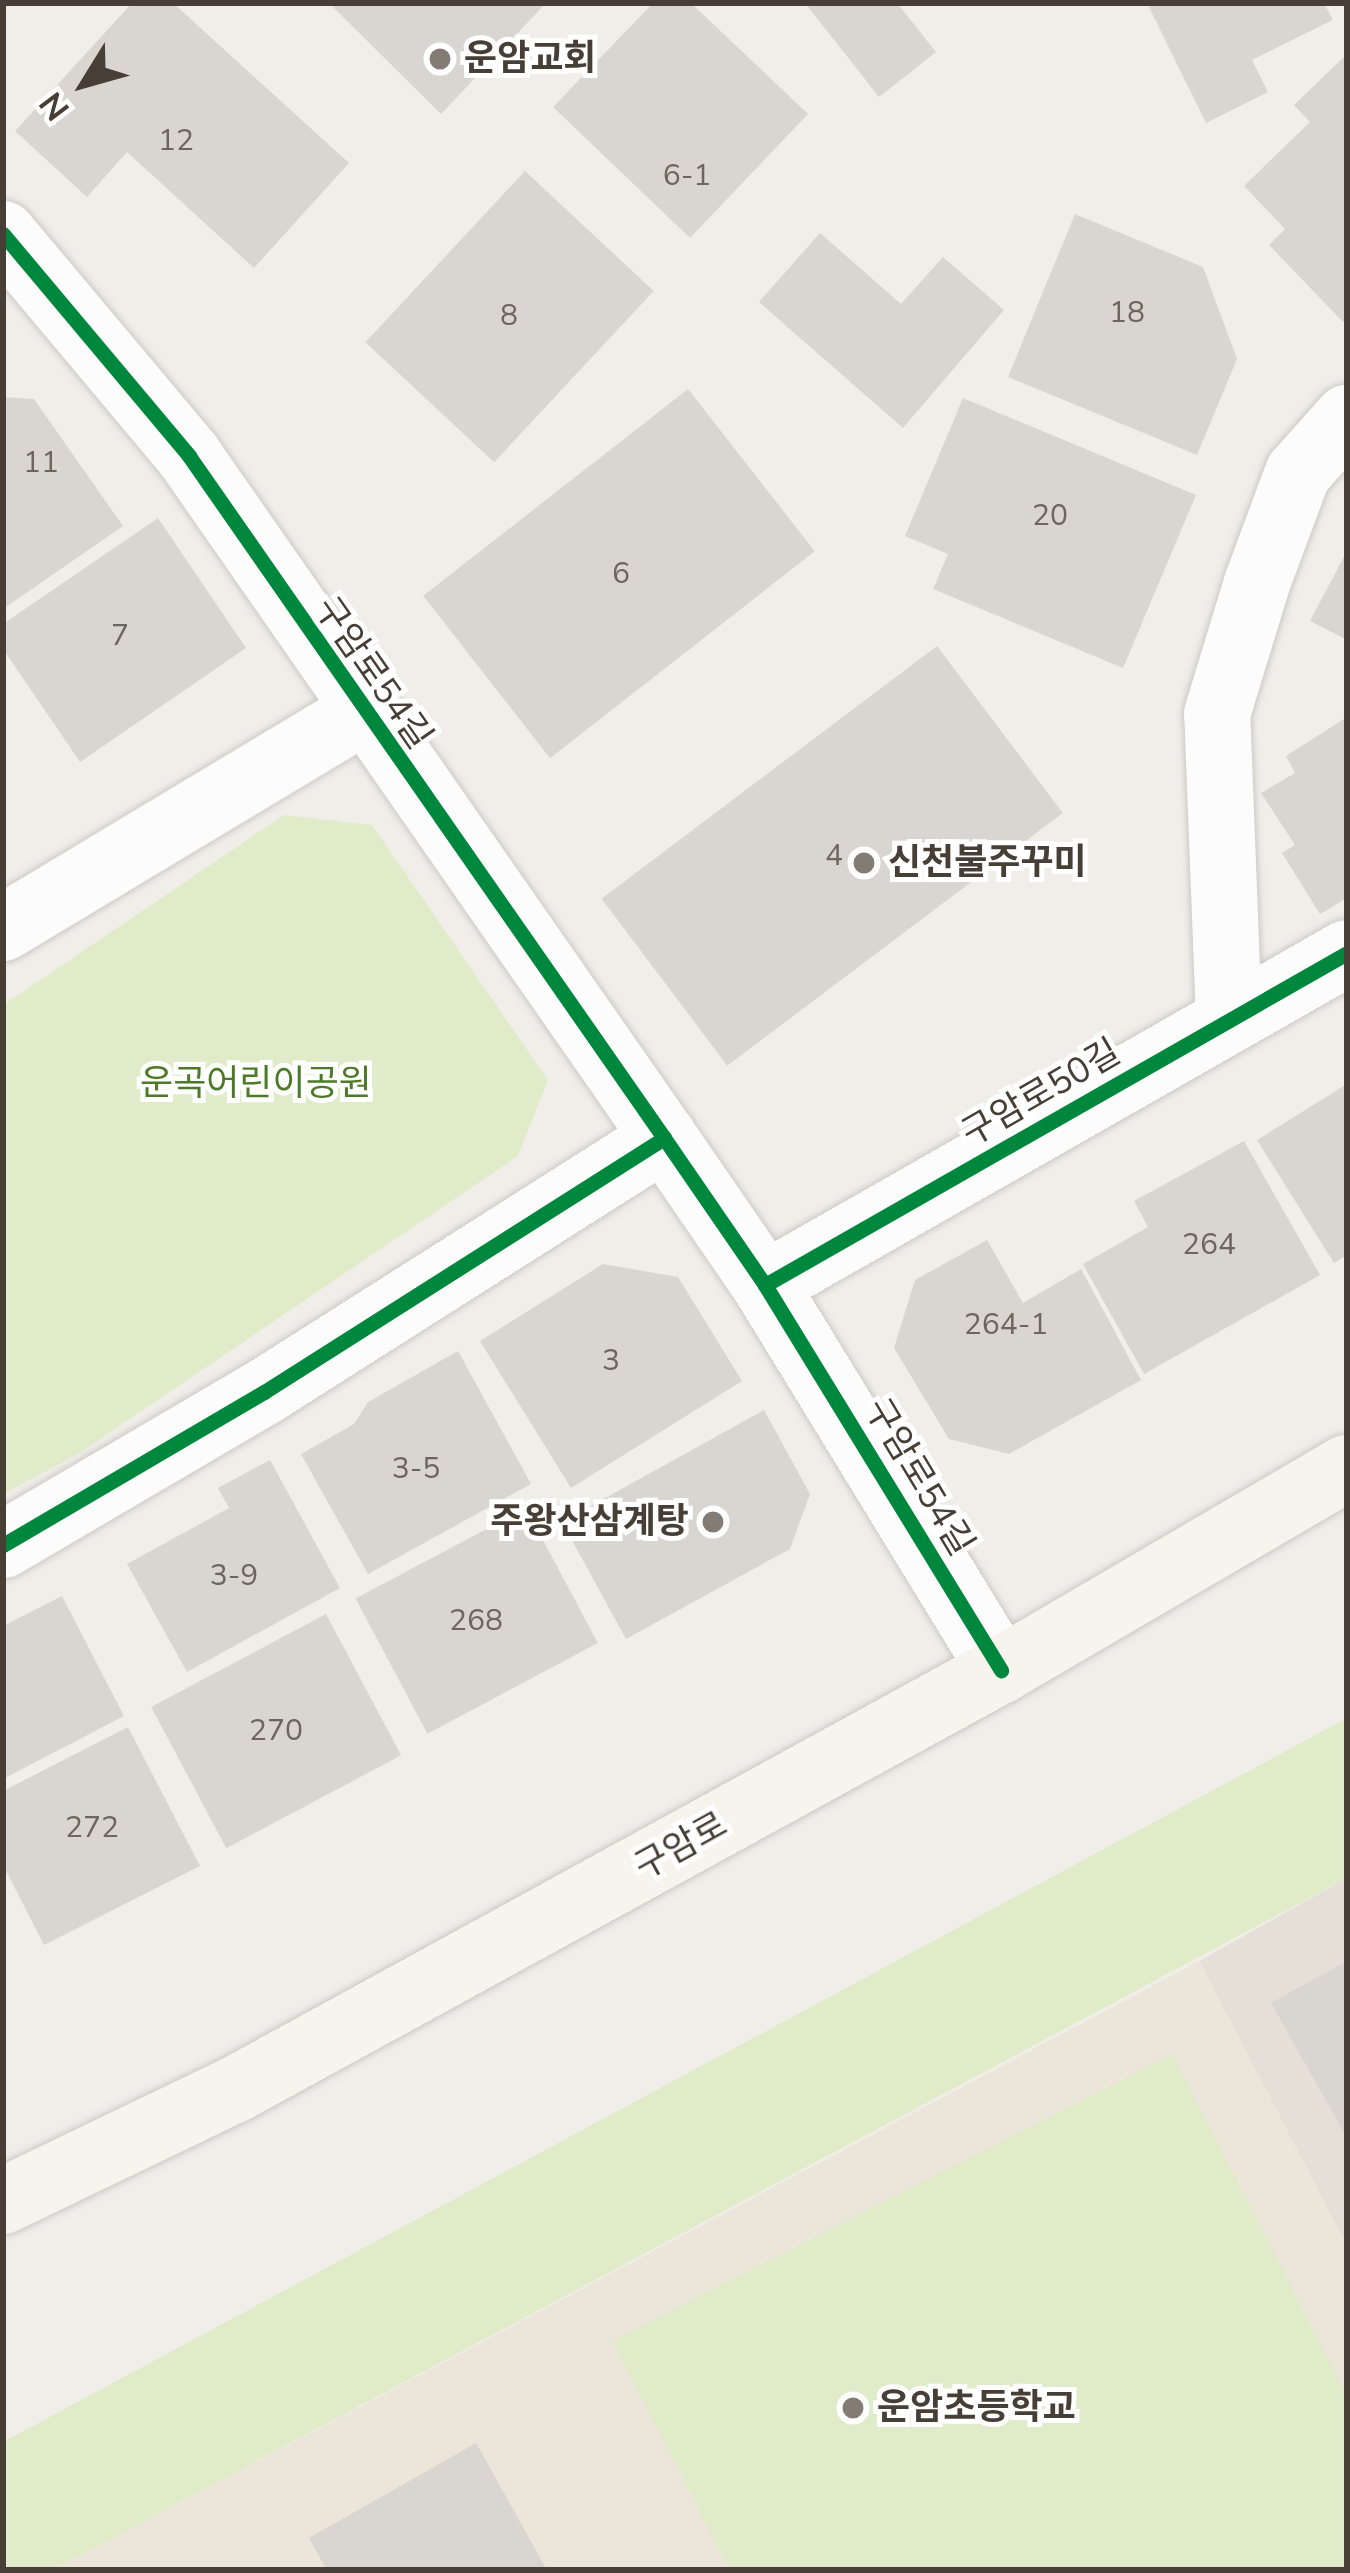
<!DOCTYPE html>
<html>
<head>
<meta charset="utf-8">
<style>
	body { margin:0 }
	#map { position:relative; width:1350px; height:2573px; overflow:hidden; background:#f1eeea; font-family:"Nunito Sans","Noto Sans KR",sans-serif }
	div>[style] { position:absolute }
	.residential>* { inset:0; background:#e5dfd7 }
	.education>* { inset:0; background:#ece5d9 }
	.green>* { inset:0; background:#e0ebc9 }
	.building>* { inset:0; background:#d9d5d1; transform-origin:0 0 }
	.roads { filter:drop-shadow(0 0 3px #cdcac6) drop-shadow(0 0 3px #cdcac6) }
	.minor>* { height:66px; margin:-33px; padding:0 33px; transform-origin:33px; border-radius:33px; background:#fdfcfc }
	.secondary>* { height:66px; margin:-33px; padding:0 33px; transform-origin:33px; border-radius:33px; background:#f7f4ee }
	.cycleway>* { height:15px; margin:-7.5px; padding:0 7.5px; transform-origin:7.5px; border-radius:7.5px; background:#00873e }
	.dots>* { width:33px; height:33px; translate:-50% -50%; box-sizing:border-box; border:6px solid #fff; border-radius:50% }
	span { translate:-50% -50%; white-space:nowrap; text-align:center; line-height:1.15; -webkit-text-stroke:10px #fff; paint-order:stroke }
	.number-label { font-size:30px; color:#6d665e }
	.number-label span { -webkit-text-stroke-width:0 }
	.poi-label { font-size:36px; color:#473f35; font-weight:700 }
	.left { translate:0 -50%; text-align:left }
	.right { translate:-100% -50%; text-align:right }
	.street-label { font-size:36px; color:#473f35 }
	.park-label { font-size:36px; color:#4d7a27 }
	.frame { position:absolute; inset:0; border:6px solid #473f35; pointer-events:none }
	.north { position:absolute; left:24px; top:24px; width:120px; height:120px; -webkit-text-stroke:9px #fff; paint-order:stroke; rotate:233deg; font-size:33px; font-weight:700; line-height:48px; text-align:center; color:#473f35 }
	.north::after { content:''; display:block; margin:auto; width:42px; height:54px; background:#473f35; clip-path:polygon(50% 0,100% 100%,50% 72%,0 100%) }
</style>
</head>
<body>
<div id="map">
	<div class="residential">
		<div style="clip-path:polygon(1347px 1878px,1347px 2246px,1199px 1961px)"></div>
	</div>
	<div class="education">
		<div style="clip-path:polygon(1199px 1961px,1347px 2246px,1347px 2570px,53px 2570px)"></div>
	</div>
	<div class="green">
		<div style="clip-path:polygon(284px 815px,372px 825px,548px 1080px,518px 1156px,78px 1454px,3px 1494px,3px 1005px)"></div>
		<div style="clip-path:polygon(1347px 1718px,1347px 1878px,53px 2570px,3px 2570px,3px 2442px)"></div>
		<div style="clip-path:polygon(1172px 2054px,1347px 2395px,1347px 2570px,730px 2570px,612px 2341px)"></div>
	</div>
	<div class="building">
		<div style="clip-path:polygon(132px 3px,173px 3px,349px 163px,254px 268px,127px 152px,87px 197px,15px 131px)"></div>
		<div style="clip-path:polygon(329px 3px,546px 3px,441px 114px)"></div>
		<div style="clip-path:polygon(653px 3px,691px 3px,808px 114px,690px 238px,553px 107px)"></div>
		<div style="clip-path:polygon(805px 3px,897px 3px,936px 52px,879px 97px)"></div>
		<div style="clip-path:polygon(1147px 3px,1324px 3px,1333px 20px,1252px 60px,1268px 92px,1206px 123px)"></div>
		<div style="clip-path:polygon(1347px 54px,1347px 317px,1343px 322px,1269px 245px,1285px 229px,1244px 186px,1310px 122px,1294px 105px)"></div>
		<div style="left:525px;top:171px;width:176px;height:234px;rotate:43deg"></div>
		<div style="clip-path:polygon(1075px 214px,1203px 267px,1237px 359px,1197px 455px,1008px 377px)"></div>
		<div style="clip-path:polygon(820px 233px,901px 304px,943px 257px,1004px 310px,903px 428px,759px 302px)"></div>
		<div style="left:688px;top:389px;width:206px;height:336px;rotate:52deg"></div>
		<div style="clip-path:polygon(3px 397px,34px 399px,123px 526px,3px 609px)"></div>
		<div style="clip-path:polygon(963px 398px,1196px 495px,1123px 668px,933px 589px,948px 554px,905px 536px)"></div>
		<div style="clip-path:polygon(158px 518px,246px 648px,80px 762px,3px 649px,3px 624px)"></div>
		<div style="clip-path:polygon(1347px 551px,1347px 640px,1310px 621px)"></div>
		<div style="left:937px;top:646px;width:209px;height:420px;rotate:53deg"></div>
		<div style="clip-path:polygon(1347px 717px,1347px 898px,1320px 914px,1282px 853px,1295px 845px,1261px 793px,1295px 773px,1286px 756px)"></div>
		<div style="clip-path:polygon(1347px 1084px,1347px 1255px,1334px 1263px,1257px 1140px)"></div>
		<div style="clip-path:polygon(1244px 1141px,1320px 1275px,1144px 1374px,1083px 1264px,1148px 1227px,1134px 1201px)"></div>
		<div style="clip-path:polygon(987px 1240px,1023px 1303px,1081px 1269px,1141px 1380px,1009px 1454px,949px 1439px,894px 1348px,915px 1280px)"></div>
		<div style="clip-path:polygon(603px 1264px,678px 1277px,742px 1381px,571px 1488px,480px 1341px)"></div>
		<div style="clip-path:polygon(458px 1351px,531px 1484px,368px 1574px,301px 1454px,354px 1424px,368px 1402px)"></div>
		<div style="clip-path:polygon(764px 1410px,810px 1494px,790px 1549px,626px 1639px,562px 1522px)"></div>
		<div style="clip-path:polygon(270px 1460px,340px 1588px,187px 1672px,127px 1564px,229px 1508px,218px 1488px)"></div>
		<div style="left:526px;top:1508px;width:153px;height:193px;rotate:62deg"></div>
		<div style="clip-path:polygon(62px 1596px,124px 1716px,3px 1779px,3px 1626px)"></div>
		<div style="left:326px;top:1614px;width:160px;height:198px;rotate:62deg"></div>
		<div style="clip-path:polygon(128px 1727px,200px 1866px,44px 1945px,3px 1865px,3px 1791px)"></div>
		<div style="clip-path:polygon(1347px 1961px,1347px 2138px,1271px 2003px)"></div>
		<div style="clip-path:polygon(476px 2443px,547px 2570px,327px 2570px,309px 2538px)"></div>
	</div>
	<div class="roads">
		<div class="minor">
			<div style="left:3px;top:234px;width:290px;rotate:50deg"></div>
			<div style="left:189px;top:456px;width:831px;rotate:55.14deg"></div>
			<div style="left:664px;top:1138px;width:178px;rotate:55.5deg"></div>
			<div style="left:765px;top:1285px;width:452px;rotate:58.5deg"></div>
			<div style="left:3px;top:928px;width:419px;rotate:-31deg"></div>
			<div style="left:1229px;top:1020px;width:306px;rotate:-92.2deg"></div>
			<div style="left:1217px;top:714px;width:137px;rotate:-73deg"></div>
			<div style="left:1257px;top:583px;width:117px;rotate:-69.6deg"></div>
			<div style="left:1298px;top:473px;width:74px;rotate:-48.3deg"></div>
			<div style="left:765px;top:1285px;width:670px;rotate:-29.7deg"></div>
			<div style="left:3px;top:1545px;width:303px;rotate:-30.4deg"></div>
			<div style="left:264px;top:1392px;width:474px;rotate:-32.4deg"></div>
		</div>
		<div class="secondary">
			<div style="left:3px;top:2201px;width:259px;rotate:-25.7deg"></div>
			<div style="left:236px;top:2089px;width:872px;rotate:-28.71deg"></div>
			<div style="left:1001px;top:1670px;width:401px;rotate:-30.3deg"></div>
		</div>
	</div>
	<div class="cycleway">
		<div style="left:3px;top:234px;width:290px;rotate:50deg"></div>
		<div style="left:189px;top:456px;width:831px;rotate:55.14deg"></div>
		<div style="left:664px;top:1138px;width:178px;rotate:55.5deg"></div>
		<div style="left:765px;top:1285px;width:452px;rotate:58.5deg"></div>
		<div style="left:765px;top:1285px;width:670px;rotate:-29.7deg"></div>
		<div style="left:3px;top:1545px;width:303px;rotate:-30.4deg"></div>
		<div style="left:264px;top:1392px;width:474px;rotate:-32.4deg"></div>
	</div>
	<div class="dots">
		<div style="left:440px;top:59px;background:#827c74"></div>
		<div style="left:864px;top:863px;background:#827c74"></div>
		<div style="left:713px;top:1522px;background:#827c74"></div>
		<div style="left:853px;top:2408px;background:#827c74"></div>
	</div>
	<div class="number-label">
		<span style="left:176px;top:141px">12</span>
		<span style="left:687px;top:176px">6-1</span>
		<span style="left:1127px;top:313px">18</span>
		<span style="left:509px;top:316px">8</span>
		<span style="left:41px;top:463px">11</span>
		<span style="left:1050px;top:516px">20</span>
		<span style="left:621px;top:574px">6</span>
		<span style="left:120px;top:636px">7</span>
		<span style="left:834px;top:856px">4</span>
		<span style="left:1209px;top:1245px">264</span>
		<span style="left:1006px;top:1325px">264-1</span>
		<span style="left:611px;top:1361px">3</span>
		<span style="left:416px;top:1469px">3-5</span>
		<span style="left:234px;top:1576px">3-9</span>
		<span style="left:476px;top:1621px">268</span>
		<span style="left:276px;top:1731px">270</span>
		<span style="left:92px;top:1828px">272</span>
	</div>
	<div class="poi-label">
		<span class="left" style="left:464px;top:59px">운암교회</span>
		<span class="left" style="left:888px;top:863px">신천불주꾸미</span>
		<span class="right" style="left:689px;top:1522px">주왕산삼계탕</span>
		<span class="left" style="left:877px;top:2408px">운암초등학교</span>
	</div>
	<div class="street-label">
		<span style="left:373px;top:673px;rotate:55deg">구암로54길</span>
		<span style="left:1041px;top:1093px;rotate:-30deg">구암로50길</span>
		<span style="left:919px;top:1477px;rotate:59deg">구암로54길</span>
		<span style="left:681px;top:1846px;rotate:-29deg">구암로</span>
	</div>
	<div class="park-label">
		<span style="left:256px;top:1084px">운곡어린이공원</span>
	</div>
	<div class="frame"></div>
	<div class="north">N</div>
</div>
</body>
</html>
